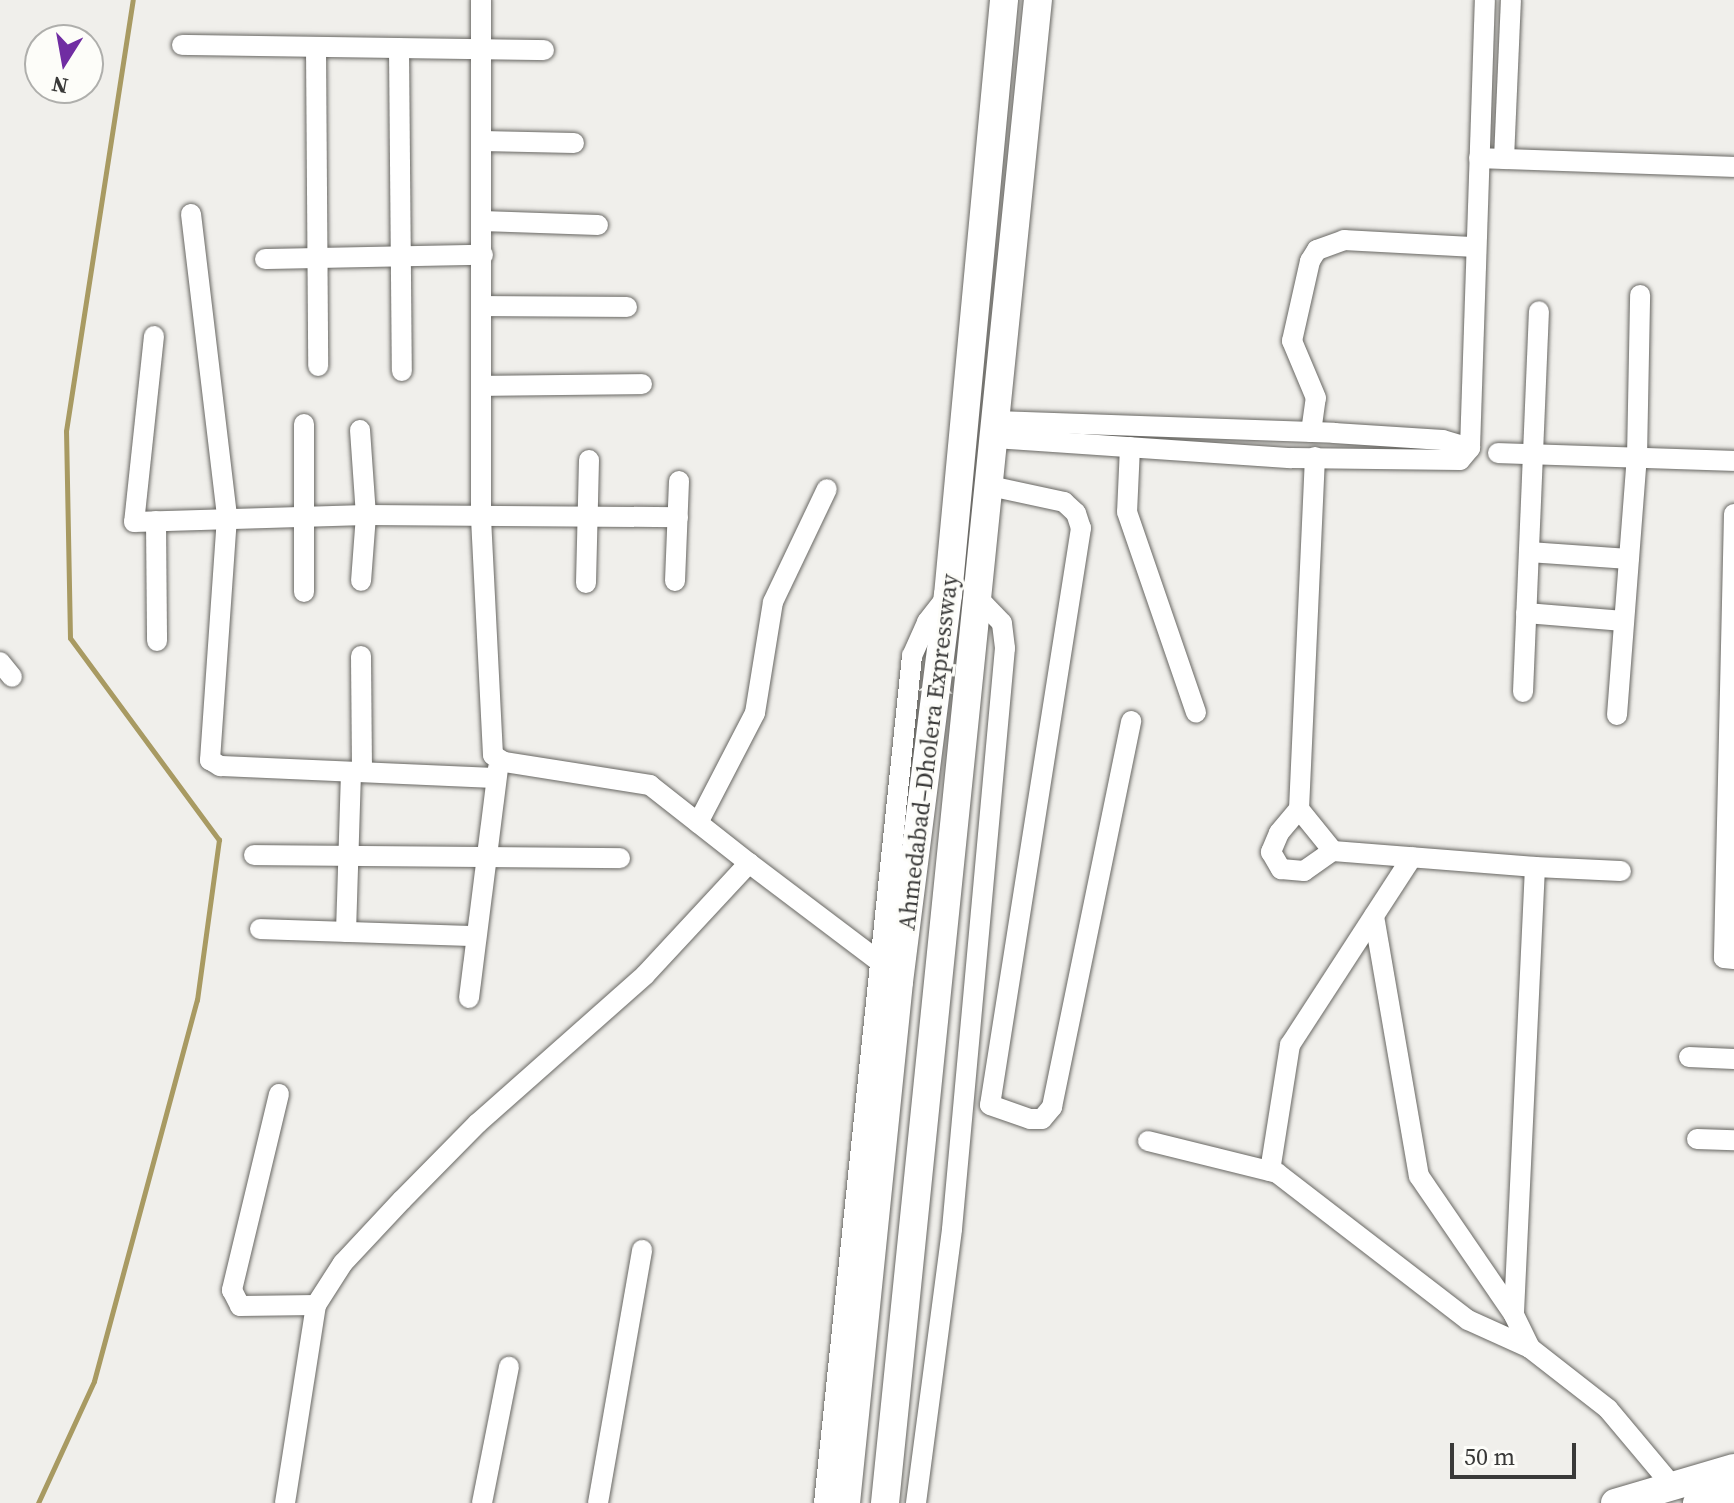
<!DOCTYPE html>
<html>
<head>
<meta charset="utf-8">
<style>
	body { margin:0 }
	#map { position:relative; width:1734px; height:1503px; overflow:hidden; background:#f0efeb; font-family:"Source Serif 4",serif }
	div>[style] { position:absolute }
	.stream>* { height:5px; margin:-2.5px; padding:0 2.5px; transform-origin:2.5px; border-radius:2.5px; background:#a89a62 }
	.roads { filter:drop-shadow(0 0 2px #686763) drop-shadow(0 0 2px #686763) }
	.minor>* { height:20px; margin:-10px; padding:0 10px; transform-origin:10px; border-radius:10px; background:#fff }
	.highway>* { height:28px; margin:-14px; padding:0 14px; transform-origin:14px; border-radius:14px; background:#fff }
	span { translate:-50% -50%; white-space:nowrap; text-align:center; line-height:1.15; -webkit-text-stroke:6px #fdfdf9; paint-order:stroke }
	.street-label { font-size:24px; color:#393938 }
	.north { position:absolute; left:24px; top:24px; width:80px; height:80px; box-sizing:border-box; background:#fdfdf9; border:2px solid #afafac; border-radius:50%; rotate:191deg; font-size:22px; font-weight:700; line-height:32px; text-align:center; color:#393938 }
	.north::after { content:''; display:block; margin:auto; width:28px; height:36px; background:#702da2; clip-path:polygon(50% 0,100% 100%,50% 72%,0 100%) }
	.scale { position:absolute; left:1450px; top:1443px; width:126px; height:36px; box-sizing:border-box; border:4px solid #393938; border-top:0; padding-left:10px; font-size:24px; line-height:28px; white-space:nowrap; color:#393938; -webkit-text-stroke:6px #fdfdf9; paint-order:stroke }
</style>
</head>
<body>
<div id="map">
	<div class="stream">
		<div style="left:38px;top:1503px;width:134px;rotate:-65.3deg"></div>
		<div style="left:94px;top:1381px;width:395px;rotate:-74.9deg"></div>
		<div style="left:197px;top:1000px;width:162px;rotate:-82.2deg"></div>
		<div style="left:219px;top:840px;width:251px;rotate:-126.4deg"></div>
		<div style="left:70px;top:638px;width:207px;rotate:-91.1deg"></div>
		<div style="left:66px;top:431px;width:436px;rotate:-81.2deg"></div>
	</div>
	<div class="roads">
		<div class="minor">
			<div style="left:182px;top:45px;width:362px;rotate:0.8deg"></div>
			<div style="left:316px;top:47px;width:319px;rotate:89.6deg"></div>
			<div style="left:399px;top:48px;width:323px;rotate:89.5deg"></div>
			<div style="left:482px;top:141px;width:92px;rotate:1.2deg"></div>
			<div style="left:1479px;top:158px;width:255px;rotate:2deg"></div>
			<div style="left:1504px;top:159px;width:159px;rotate:-87.5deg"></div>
			<div style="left:191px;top:214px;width:305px;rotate:83.2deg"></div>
			<div style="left:227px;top:517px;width:244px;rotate:94deg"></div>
			<div style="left:210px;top:760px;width:12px;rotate:31deg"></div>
			<div style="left:220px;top:766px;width:276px;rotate:2.5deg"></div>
			<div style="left:482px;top:221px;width:116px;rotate:2deg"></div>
			<div style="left:265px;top:259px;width:218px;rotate:-1.1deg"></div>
			<div style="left:483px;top:306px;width:144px;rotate:0.4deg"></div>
			<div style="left:154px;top:336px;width:187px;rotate:96.1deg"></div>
			<div style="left:134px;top:522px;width:232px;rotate:-1.7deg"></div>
			<div style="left:366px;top:515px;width:312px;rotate:0.4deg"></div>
			<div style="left:483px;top:386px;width:159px;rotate:-0.7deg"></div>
			<div style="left:996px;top:421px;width:338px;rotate:2deg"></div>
			<div style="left:1334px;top:433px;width:109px;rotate:3.7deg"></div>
			<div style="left:1443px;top:440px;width:28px;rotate:17deg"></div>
			<div style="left:360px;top:430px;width:85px;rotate:86deg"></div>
			<div style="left:366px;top:515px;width:66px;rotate:94.3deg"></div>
			<div style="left:1311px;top:432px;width:34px;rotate:-82deg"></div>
			<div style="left:1316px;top:398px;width:62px;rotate:-112.8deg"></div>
			<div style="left:1292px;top:341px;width:82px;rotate:-77.3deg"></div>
			<div style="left:1310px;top:261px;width:13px;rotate:-58deg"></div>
			<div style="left:1317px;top:250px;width:29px;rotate:-20deg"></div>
			<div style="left:1344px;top:240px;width:131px;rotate:3.1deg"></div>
			<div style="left:995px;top:438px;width:297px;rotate:3.9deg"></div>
			<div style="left:1291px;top:458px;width:169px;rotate:0.7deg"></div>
			<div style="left:1460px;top:460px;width:16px;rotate:-50deg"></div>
			<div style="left:1470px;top:448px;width:448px;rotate:-88.1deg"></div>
			<div style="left:1130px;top:447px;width:65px;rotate:92.6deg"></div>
			<div style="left:1127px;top:512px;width:212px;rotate:71deg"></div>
			<div style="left:1498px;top:453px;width:236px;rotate:1.9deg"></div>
			<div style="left:1315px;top:457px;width:352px;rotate:92.6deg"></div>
			<div style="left:1299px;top:809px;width:54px;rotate:51deg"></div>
			<div style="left:1333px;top:851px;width:203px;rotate:4.5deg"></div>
			<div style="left:1535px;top:867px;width:448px;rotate:92.7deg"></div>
			<div style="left:1514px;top:1315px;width:37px;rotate:64deg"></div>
			<div style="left:1530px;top:1348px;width:99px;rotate:38deg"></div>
			<div style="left:1608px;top:1409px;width:98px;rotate:50deg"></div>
			<div style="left:990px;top:486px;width:76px;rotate:12.2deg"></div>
			<div style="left:1064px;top:502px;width:16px;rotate:43deg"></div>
			<div style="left:1076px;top:513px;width:16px;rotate:72deg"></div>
			<div style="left:1081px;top:528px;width:584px;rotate:98.96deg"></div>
			<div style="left:990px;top:1105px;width:42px;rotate:19.3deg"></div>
			<div style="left:1030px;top:1119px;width:12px"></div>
			<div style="left:1042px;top:1119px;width:16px;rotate:-50deg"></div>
			<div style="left:1052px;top:1107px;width:394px;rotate:-78.4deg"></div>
			<div style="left:1734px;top:514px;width:444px;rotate:91.3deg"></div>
			<div style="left:1724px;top:958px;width:10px;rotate:6deg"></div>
			<div style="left:156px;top:521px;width:120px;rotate:89.5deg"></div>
			<div style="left:1529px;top:552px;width:100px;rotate:4deg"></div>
			<div style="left:675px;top:581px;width:100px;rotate:-87.7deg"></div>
			<div style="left:586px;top:583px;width:123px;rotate:-88.6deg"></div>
			<div style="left:304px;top:592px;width:168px;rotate:-90deg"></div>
			<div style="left:1526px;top:613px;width:98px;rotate:4.7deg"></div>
			<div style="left:361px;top:656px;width:116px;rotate:89.5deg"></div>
			<div style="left:0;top:662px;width:19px;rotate:51deg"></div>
			<div style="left:1523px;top:692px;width:381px;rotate:-87.6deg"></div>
			<div style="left:1617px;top:715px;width:258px;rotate:-85.6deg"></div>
			<div style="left:1637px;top:458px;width:163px;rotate:-88.9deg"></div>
			<div style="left:1299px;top:809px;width:31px;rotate:130deg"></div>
			<div style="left:1279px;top:833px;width:21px;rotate:113deg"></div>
			<div style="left:1271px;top:852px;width:20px;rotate:60deg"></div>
			<div style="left:1281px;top:869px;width:23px;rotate:5deg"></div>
			<div style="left:1304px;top:871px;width:35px;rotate:-35deg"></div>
			<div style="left:698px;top:823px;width:124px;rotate:-62.6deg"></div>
			<div style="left:755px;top:713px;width:112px;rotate:-80.8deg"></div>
			<div style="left:773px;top:602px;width:125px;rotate:-64.5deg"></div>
			<div style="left:254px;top:855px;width:366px;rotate:0.5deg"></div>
			<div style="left:749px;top:863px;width:164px;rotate:37.1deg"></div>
			<div style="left:1535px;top:867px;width:86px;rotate:2.7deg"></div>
			<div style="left:1374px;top:916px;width:264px;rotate:80.2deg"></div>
			<div style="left:1419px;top:1176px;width:168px;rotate:55.6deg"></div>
			<div style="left:260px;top:929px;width:216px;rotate:1.9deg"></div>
			<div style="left:346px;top:932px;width:160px;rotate:-88.2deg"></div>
			<div style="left:469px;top:998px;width:232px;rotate:-82.8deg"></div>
			<div style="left:1689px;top:1057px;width:45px;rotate:2.5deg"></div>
			<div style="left:279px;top:1094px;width:202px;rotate:103.5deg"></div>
			<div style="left:232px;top:1290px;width:18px;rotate:63deg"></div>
			<div style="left:240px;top:1306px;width:76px;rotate:-0.8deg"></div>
			<div style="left:316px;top:1305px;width:50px;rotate:-57.3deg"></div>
			<div style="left:343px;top:1263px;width:86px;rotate:-46.9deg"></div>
			<div style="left:402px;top:1200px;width:108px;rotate:-45.4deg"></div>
			<div style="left:478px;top:1123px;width:223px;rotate:-41.5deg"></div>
			<div style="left:645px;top:975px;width:153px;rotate:-47.1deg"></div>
			<div style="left:749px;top:863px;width:126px;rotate:-141.8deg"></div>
			<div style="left:650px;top:785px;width:148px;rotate:-171deg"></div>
			<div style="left:504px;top:762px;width:13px;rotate:-148deg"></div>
			<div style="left:493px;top:755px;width:240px;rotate:-92.9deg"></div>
			<div style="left:481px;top:515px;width:515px;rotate:-90deg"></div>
			<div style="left:1697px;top:1139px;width:37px;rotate:2deg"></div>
			<div style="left:1148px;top:1141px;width:133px;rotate:13.9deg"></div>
			<div style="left:1277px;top:1173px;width:241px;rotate:37.6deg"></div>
			<div style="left:1468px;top:1320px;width:68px;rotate:24.3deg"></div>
			<div style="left:1270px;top:1171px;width:128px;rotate:-81deg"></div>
			<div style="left:1290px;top:1045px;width:224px;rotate:-57deg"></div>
			<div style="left:285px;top:1503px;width:200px;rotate:-81.1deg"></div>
			<div style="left:482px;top:1503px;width:139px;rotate:-78.8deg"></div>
			<div style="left:598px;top:1503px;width:257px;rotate:-80.1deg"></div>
			<div style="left:824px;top:1503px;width:852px;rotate:-84.07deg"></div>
			<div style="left:912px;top:656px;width:37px;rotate:-66deg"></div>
			<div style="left:927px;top:622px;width:34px;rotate:-52deg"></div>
			<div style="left:916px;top:1503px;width:276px;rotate:-82.5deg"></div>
			<div style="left:952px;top:1229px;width:583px;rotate:-84.79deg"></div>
			<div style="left:1005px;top:648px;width:25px;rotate:-97deg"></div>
			<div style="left:1002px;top:623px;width:33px;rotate:-134deg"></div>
		</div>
		<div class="highway">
			<div style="left:846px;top:1503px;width:524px;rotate:-84.19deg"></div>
			<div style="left:899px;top:982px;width:390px;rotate:-82.8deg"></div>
			<div style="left:948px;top:595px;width:598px;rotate:-84.62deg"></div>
			<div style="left:885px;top:1503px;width:1511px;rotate:-84.19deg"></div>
			<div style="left:1615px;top:1503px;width:124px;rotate:-16.4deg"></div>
			<div style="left:1697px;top:1503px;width:39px;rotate:-17deg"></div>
		</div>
	</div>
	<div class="street-label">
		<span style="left:928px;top:752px;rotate:-83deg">Ahmedabad–Dholera Expressway</span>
	</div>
	<div class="north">N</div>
	<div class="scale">50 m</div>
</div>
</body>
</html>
